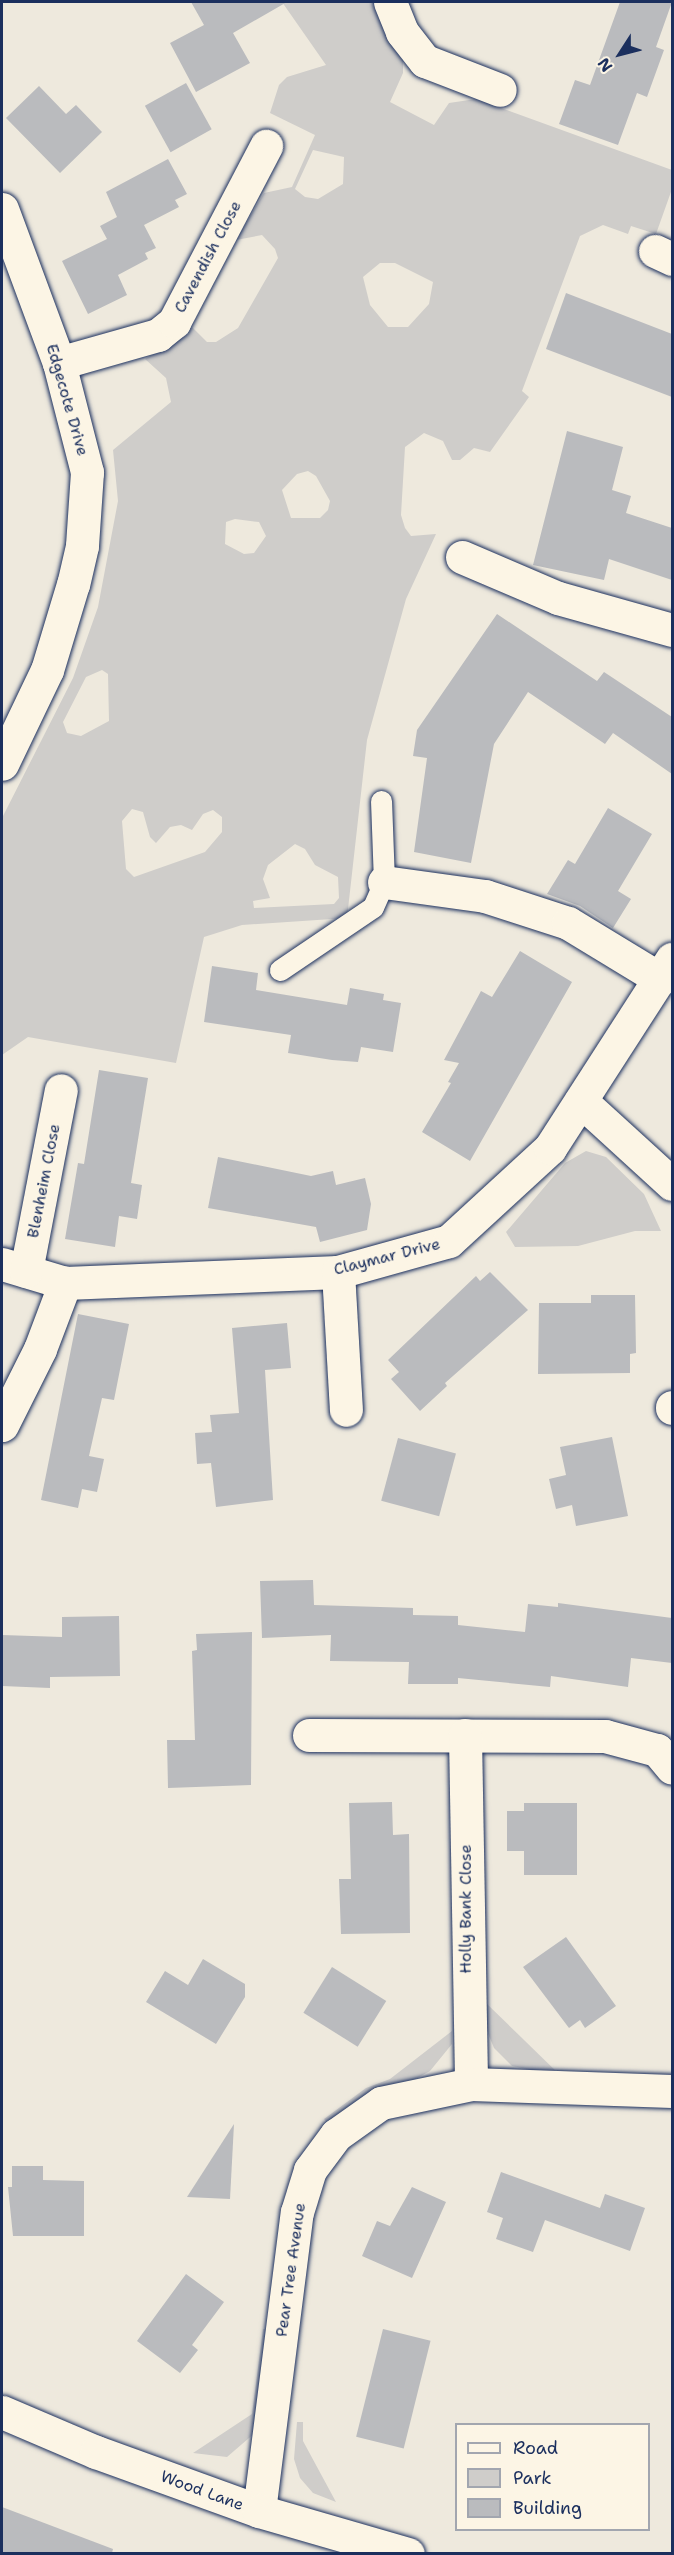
<!DOCTYPE html>
<html>
<head>
<meta charset="utf-8">
<style>
	body { margin:0 }
	#map { position:relative; width:674px; height:2555px; overflow:hidden; background:#eee9dd; font-family:"Shantell Sans",sans-serif }
	div>[style] { position:absolute }
	.green>* { inset:0; background:#cfcdca }
	.building>* { inset:0; background:#babbbe; transform-origin:0 0 }
	.roads { filter:drop-shadow(0 0 2px #1b2f5e) drop-shadow(0 0 2px #1b2f5e) }
	.service>* { height:21px; margin:-10.5px; padding:0 10.5px; transform-origin:10.5px; border-radius:10.5px; background:#fcf5e5 }
	.minor>* { height:33px; margin:-16.5px; padding:0 16.5px; transform-origin:16.5px; border-radius:16.5px; background:#fcf5e5 }
	.tertiary>* { height:33px; margin:-16.5px; padding:0 16.5px; transform-origin:16.5px; border-radius:16.5px; background:#fcf5e5 }
	span { translate:-50% -50%; white-space:nowrap; text-align:center; line-height:1.15; -webkit-text-stroke:4.5px #fcf5e5; paint-order:stroke }
	.street-label { font-size:16px; color:#1b2f5e }
	.frame { position:absolute; inset:0; border:3px solid #1b2f5e; pointer-events:none }
	.legend { position:absolute; left:455px; top:2423px; width:195px; height:108px; box-sizing:border-box; background:#fcf5e5; border:2px solid #a2a6af; margin:0; padding:8px 10px; list-style:none; font-size:18px; color:#1b2f5e }
	.legend li { display:flex; align-items:center; gap:12px; height:30px }
	.legend b { width:30px; border:2px solid #a2a6af }
	.north { position:absolute; left:590px; top:24px; width:60px; height:60px; -webkit-text-stroke:4px #fcf5e5; paint-order:stroke; rotate:234deg; font-size:16px; font-weight:700; line-height:24px; text-align:center; color:#1b2f5e }
	.north::after { content:''; display:block; margin:auto; width:21px; height:27px; background:#1b2f5e; clip-path:polygon(50% 0,100% 100%,50% 72%,0 100%) }
</style>
</head>
<body>
<div id="map">
	<div class="green">
		<div style="clip-path:polygon(evenodd,282px 2px,374px 2px,387px 35px,403px 58px,403px 73px,390px 102px,434px 125px,449px 103px,476px 99px,672px 170px,672px 189px,656px 234px,631px 226px,628px 234px,603px 225px,580px 236px,522px 391px,529px 397px,490px 452px,474px 448px,460px 460px,452px 460px,443px 441px,424px 433px,405px 447px,401px 515px,405px 528px,411px 536px,436px 534px,406px 599px,367px 740px,347px 918px,242px 925px,204px 937px,176px 1063px,28px 1037px,2px 1055px,2px 818px,73px 678px,98px 607px,118px 501px,113px 450px,171px 402px,166px 378px,145px 359px,188px 334px,192px 327px,207px 342px,216px 342px,238px 328px,278px 258px,275px 249px,262px 235px,236px 240px,264px 193px,292px 187px,315px 135px,270px 113px,279px 85px,287px 77px,326px 65px,282px 2px,313px 150px,344px 157px,343px 184px,318px 199px,305px 197px,295px 189px,313px 150px,282px 2px,380px 263px,395px 263px,433px 282px,429px 304px,408px 327px,388px 327px,370px 305px,363px 277px,380px 263px,282px 2px,308px 471px,316px 476px,330px 501px,328px 510px,320px 518px,291px 518px,282px 490px,297px 474px,308px 471px,282px 2px,235px 519px,259px 522px,266px 536px,254px 553px,244px 554px,225px 544px,226px 522px,235px 519px,282px 2px,102px 670px,108px 674px,109px 721px,81px 736px,67px 733px,63px 722px,86px 677px,102px 670px,282px 2px,132px 809px,143px 812px,150px 837px,156px 843px,170px 827px,181px 825px,192px 830px,203px 814px,213px 810px,222px 817px,222px 832px,205px 852px,134px 877px,126px 869px,122px 821px,132px 809px,282px 2px,295px 844px,305px 849px,315px 865px,338px 877px,339px 898px,334px 904px,254px 908px,253px 901px,270px 898px,263px 879px,268px 865px,295px 844px)"></div>
		<div style="clip-path:polygon(586px 1151px,606px 1157px,644px 1194px,661px 1231px,635px 1231px,578px 1246px,515px 1247px,506px 1232px,565px 1163px)"></div>
		<div style="clip-path:polygon(485px 2002px,561px 2076px,512px 2066px,494px 2048px,487px 2031px)"></div>
		<div style="clip-path:polygon(452px 2031px,452px 2044px,430px 2071px,330px 2126px,324px 2119px,366px 2088px,390px 2079px)"></div>
		<div style="clip-path:polygon(263px 2329px,270px 2329px,256px 2432px,227px 2457px,193px 2453px,252px 2414px)"></div>
		<div style="clip-path:polygon(297px 2422px,303px 2422px,303px 2441px,336px 2502px,313px 2493px,300px 2478px,294px 2459px)"></div>
	</div>
	<div class="building">
		<div style="clip-path:polygon(191px 2px,287px 2px,233px 33px,250px 63px,196px 92px,170px 43px,204px 25px)"></div>
		<div style="clip-path:polygon(620px 2px,672px 2px,656px 47px,664px 50px,647px 97px,637px 93px,618px 145px,559px 124px,575px 80px,590px 85px)"></div>
		<div style="left:186px;top:83px;width:53px;height:47px;rotate:61deg"></div>
		<div style="clip-path:polygon(39px 86px,66px 114px,76px 105px,102px 132px,60px 173px,6px 118px)"></div>
		<div style="clip-path:polygon(168px 159px,187px 194px,175px 200px,179px 207px,144px 225px,156px 248px,145px 253px,148px 259px,118px 275px,127px 295px,88px 314px,62px 261px,107px 239px,100px 226px,117px 217px,106px 192px)"></div>
		<div style="clip-path:polygon(566px 293px,672px 334px,672px 397px,546px 349px)"></div>
		<div style="clip-path:polygon(567px 431px,623px 447px,612px 490px,631px 496px,626px 513px,672px 528px,672px 580px,609px 559px,604px 580px,533px 565px)"></div>
		<div style="clip-path:polygon(497px 614px,597px 681px,604px 672px,672px 717px,672px 774px,613px 733px,605px 744px,528px 692px,494px 744px,471px 863px,414px 852px,427px 758px,413px 756px,417px 730px)"></div>
		<div style="clip-path:polygon(608px 808px,652px 834px,618px 891px,631px 899px,613px 928px,580px 906px,547px 894px,568px 860px,575px 864px)"></div>
		<div style="clip-path:polygon(520px 951px,572px 982px,470px 1161px,422px 1132px,451px 1083px,448px 1082px,459px 1063px,444px 1060px,481px 991px,492px 997px)"></div>
		<div style="clip-path:polygon(212px 966px,258px 973px,256px 990px,347px 1005px,350px 988px,384px 994px,383px 1000px,401px 1003px,393px 1052px,361px 1047px,358px 1062px,332px 1060px,288px 1053px,291px 1035px,204px 1022px)"></div>
		<div style="clip-path:polygon(99px 1070px,148px 1078px,131px 1183px,142px 1185px,137px 1219px,119px 1216px,115px 1247px,65px 1239px,78px 1163px,84px 1164px)"></div>
		<div style="clip-path:polygon(218px 1157px,311px 1176px,333px 1171px,336px 1185px,365px 1178px,371px 1204px,367px 1230px,320px 1242px,316px 1227px,208px 1208px)"></div>
		<div style="clip-path:polygon(490px 1272px,528px 1310px,445px 1383px,447px 1386px,420px 1411px,391px 1379px,399px 1372px,388px 1360px,476px 1276px,480px 1281px)"></div>
		<div style="clip-path:polygon(591px 1295px,635px 1295px,636px 1353px,630px 1354px,630px 1373px,538px 1374px,539px 1303px,591px 1303px)"></div>
		<div style="clip-path:polygon(78px 1314px,129px 1324px,114px 1400px,102px 1398px,89px 1456px,104px 1459px,97px 1492px,82px 1489px,78px 1508px,41px 1500px)"></div>
		<div style="clip-path:polygon(287px 1323px,291px 1368px,265px 1370px,273px 1500px,216px 1507px,211px 1463px,197px 1464px,195px 1433px,212px 1432px,210px 1415px,239px 1413px,232px 1328px)"></div>
		<div style="clip-path:polygon(612px 1437px,628px 1516px,576px 1526px,572px 1505px,556px 1509px,549px 1479px,566px 1475px,560px 1447px)"></div>
		<div style="left:398px;top:1438px;width:60px;height:65px;rotate:15deg"></div>
		<div style="clip-path:polygon(313px 1580px,314px 1605px,413px 1608px,413px 1615px,458px 1616px,458px 1625px,525px 1632px,528px 1604px,558px 1607px,558px 1603px,672px 1618px,672px 1663px,631px 1658px,628px 1687px,551px 1676px,550px 1687px,458px 1678px,458px 1684px,408px 1684px,409px 1662px,330px 1661px,331px 1635px,262px 1638px,260px 1581px)"></div>
		<div style="clip-path:polygon(119px 1616px,120px 1676px,50px 1677px,50px 1688px,2px 1686px,2px 1635px,62px 1637px,62px 1617px)"></div>
		<div style="clip-path:polygon(252px 1632px,251px 1785px,168px 1788px,167px 1740px,195px 1740px,192px 1651px,197px 1650px,196px 1634px)"></div>
		<div style="clip-path:polygon(392px 1802px,393px 1835px,409px 1834px,410px 1933px,341px 1934px,339px 1879px,351px 1879px,349px 1803px)"></div>
		<div style="clip-path:polygon(524px 1803px,577px 1803px,577px 1875px,524px 1875px,524px 1851px,507px 1851px,507px 1811px,524px 1811px)"></div>
		<div style="clip-path:polygon(566px 1937px,616px 2006px,585px 2028px,580px 2020px,569px 2028px,523px 1967px)"></div>
		<div style="clip-path:polygon(203px 1959px,245px 1984px,245px 1997px,216px 2044px,146px 2002px,165px 1971px,188px 1985px)"></div>
		<div style="left:332px;top:1967px;width:64px;height:54px;rotate:32deg"></div>
		<div style="clip-path:polygon(234px 2124px,230px 2199px,187px 2197px)"></div>
		<div style="clip-path:polygon(12px 2166px,43px 2166px,43px 2180px,84px 2181px,84px 2236px,13px 2236px,8px 2187px,12px 2187px)"></div>
		<div style="clip-path:polygon(501px 2172px,600px 2208px,605px 2194px,645px 2208px,630px 2251px,545px 2220px,533px 2252px,496px 2239px,503px 2218px,487px 2212px)"></div>
		<div style="clip-path:polygon(412px 2187px,446px 2202px,412px 2278px,362px 2256px,377px 2221px,390px 2226px)"></div>
		<div style="clip-path:polygon(186px 2274px,224px 2302px,192px 2345px,198px 2350px,180px 2373px,137px 2341px)"></div>
		<div style="left:383px;top:2329px;width:49px;height:111px;rotate:14deg"></div>
		<div style="clip-path:polygon(2px 2507px,113px 2549px,112px 2553px,2px 2553px)"></div>
	</div>
	<div class="roads">
		<div class="service">
			<div style="left:280px;top:970px;width:112px;rotate:-34.1deg"></div>
			<div style="left:373px;top:907px;width:27px;rotate:-66deg"></div>
			<div style="left:384px;top:882px;width:81px;rotate:-92.1deg"></div>
		</div>
		<div class="minor">
			<div style="left:390px;top:2px;width:32px;rotate:68deg"></div>
			<div style="left:402px;top:32px;width:37px;rotate:52deg"></div>
			<div style="left:425px;top:61px;width:80px;rotate:21.1deg"></div>
			<div style="left:2px;top:209px;width:164px;rotate:69.7deg"></div>
			<div style="left:59px;top:363px;width:113px;rotate:75.6deg"></div>
			<div style="left:87px;top:472px;width:74px;rotate:93.9deg"></div>
			<div style="left:82px;top:546px;width:39px;rotate:103deg"></div>
			<div style="left:73px;top:584px;width:90px;rotate:106.8deg"></div>
			<div style="left:47px;top:670px;width:104px;rotate:115.6deg"></div>
			<div style="left:655px;top:251px;width:19px;rotate:25deg"></div>
			<div style="left:59px;top:363px;width:103px;rotate:-15.8deg"></div>
			<div style="left:158px;top:335px;width:21px;rotate:-39deg"></div>
			<div style="left:174px;top:322px;width:199px;rotate:-62.4deg"></div>
			<div style="left:462px;top:557px;width:104px;rotate:23.1deg"></div>
			<div style="left:558px;top:598px;width:118px;rotate:15.7deg"></div>
			<div style="left:384px;top:882px;width:102px;rotate:7.9deg"></div>
			<div style="left:485px;top:896px;width:87px;rotate:18deg"></div>
			<div style="left:568px;top:923px;width:108px;rotate:31.3deg"></div>
			<div style="left:581px;top:1101px;width:123px;rotate:42.4deg"></div>
			<div style="left:2px;top:1264px;width:66px;rotate:16.8deg"></div>
			<div style="left:65px;top:1283px;width:273px;rotate:-2.3deg"></div>
			<div style="left:338px;top:1272px;width:115px;rotate:-15.6deg"></div>
			<div style="left:449px;top:1241px;width:137px;rotate:-42.6deg"></div>
			<div style="left:550px;top:1148px;width:225px;rotate:-57.2deg"></div>
			<div style="left:26px;top:1271px;width:184px;rotate:-79.1deg"></div>
			<div style="left:338px;top:1272px;width:138px;rotate:86.7deg"></div>
			<div style="left:672px;top:1408px;width:1px;rotate:-90deg"></div>
			<div style="left:2px;top:1425px;width:85px;rotate:-63.4deg"></div>
			<div style="left:40px;top:1349px;width:71px;rotate:-69.3deg"></div>
			<div style="left:309px;top:1735px;width:296px;rotate:0.2deg"></div>
			<div style="left:605px;top:1736px;width:54px;rotate:15.1deg"></div>
			<div style="left:657px;top:1750px;width:23px;rotate:50deg"></div>
			<div style="left:465px;top:1735px;width:349px;rotate:89deg"></div>
			<div style="left:259px;top:2511px;width:301px;rotate:-82.8deg"></div>
			<div style="left:297px;top:2212px;width:44px;rotate:-72.8deg"></div>
			<div style="left:310px;top:2170px;width:44px;rotate:-53.4deg"></div>
			<div style="left:336px;top:2135px;width:55px;rotate:-35.4deg"></div>
			<div style="left:381px;top:2103px;width:92px;rotate:-11.9deg"></div>
			<div style="left:471px;top:2084px;width:201px;rotate:2deg"></div>
		</div>
		<div class="tertiary">
			<div style="left:2px;top:2412px;width:102px;rotate:23.1deg"></div>
			<div style="left:96px;top:2452px;width:173px;rotate:19.9deg"></div>
			<div style="left:259px;top:2511px;width:155px;rotate:16.1deg"></div>
		</div>
	</div>
	<div class="street-label">
		<span style="left:208px;top:257px;rotate:-62deg">Cavendish Close</span>
		<span style="left:67px;top:400px;rotate:74deg">Edgecote Drive</span>
		<span style="left:44px;top:1181px;rotate:-79deg">Blenheim Close</span>
		<span style="left:387px;top:1257px;rotate:-14deg">Claymar Drive</span>
		<span style="left:466px;top:1909px;rotate:-90deg">Holly Bank Close</span>
		<span style="left:291px;top:2270px;rotate:-82deg">Pear Tree Avenue</span>
		<span style="left:202px;top:2491px;rotate:20deg">Wood Lane</span>
	</div>
	<div class="frame"></div>
	<ul class="legend">
	<li><b style="height:8px;background:#fcf5e5"></b>Road</li>
	<li><b style="height:16px;background:#cfcdca"></b>Park</li>
	<li><b style="height:16px;background:#babbbe"></b>Building</li>
	</ul>
	<div class="north">N</div>
</div>
</body>
</html>
